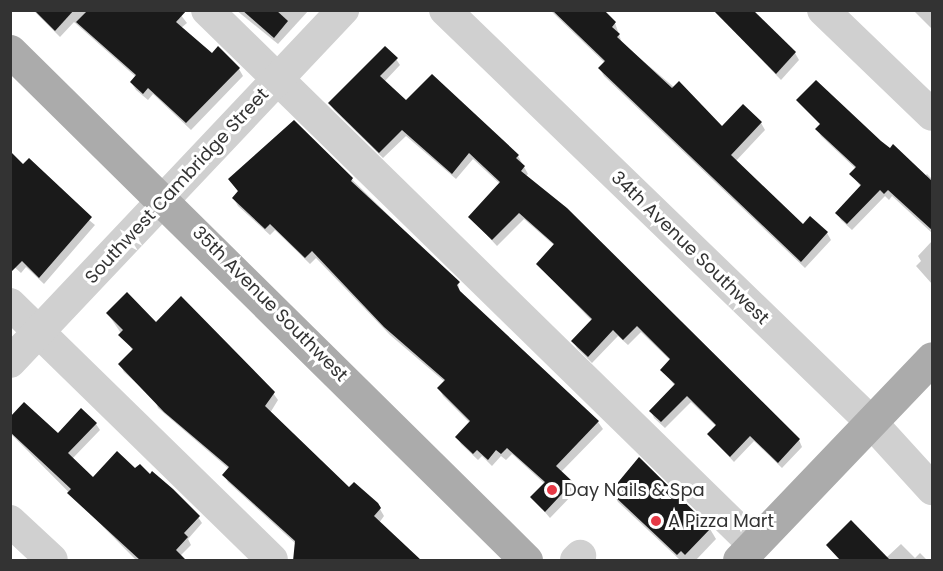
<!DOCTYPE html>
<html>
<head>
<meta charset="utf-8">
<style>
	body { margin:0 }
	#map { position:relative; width:943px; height:571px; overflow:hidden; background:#fff; font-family:Poppins,sans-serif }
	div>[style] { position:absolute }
	.shadow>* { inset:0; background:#0003 }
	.building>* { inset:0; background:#1a1a1a }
	.minor>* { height:32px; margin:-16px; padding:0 16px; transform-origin:16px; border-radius:16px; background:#d0d0d0 }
	.major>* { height:33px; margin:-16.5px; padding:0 16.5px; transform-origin:16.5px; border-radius:16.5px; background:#ababab }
	.dots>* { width:16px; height:16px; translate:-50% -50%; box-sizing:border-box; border:3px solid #fff; border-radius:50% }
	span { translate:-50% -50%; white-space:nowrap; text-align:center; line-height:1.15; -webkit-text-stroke:6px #fff; paint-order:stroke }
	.street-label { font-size:18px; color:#333 }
	.poi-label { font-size:18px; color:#333 }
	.left { translate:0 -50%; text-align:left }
	.frame { position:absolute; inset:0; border:12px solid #333; pointer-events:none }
</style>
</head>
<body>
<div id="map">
	<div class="shadow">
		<div style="clip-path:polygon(33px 10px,177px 10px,187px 23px,181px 28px,212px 55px,239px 69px,243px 76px,191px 130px,153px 94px,148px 100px,136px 90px,131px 82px,136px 77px,74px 22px,60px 37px)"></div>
		<div style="clip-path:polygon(236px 10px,309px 10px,278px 44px)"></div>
		<div style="clip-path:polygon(550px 10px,592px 10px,615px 23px,622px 43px,722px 128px,761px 123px,765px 130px,735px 162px,803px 226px,827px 233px,831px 240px,805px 268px,604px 76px,600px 69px,605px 63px)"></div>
		<div style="clip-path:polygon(714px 10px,795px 53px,799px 60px,781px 80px)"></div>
		<div style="clip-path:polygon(913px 10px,932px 10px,932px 29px)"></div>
		<div style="clip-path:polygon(396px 59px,400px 65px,384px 82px,406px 102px,518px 156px,528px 174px,525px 177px,799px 440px,802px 447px,782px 468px,754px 441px,734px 462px,709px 435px,717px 427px,691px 402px,665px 428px,654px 418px,651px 411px,675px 386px,662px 370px,671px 361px,641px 332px,628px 345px,618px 336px,592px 363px,577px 348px,573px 341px,592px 321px,537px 264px,555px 246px,524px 219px,497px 246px,470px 217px,500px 184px,473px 159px,456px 179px,406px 136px,383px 158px,334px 110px,330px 104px)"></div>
		<div style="clip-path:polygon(798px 100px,880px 142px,925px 176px,927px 174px,932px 179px,932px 233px,892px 196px,889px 200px,885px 196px,852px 230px,841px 220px,837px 213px,861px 187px,851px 174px,856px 169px,821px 136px,817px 129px,821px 125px)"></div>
		<div style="clip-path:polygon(294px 123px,458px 283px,460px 293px,598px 422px,603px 429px,561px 472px,576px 491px,550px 518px,532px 497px,545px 484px,512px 454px,506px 460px,501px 456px,492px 466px,482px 456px,478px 460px,461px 444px,457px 437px,470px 423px,443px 396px,439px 388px,445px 382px,390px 335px,316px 258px,310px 264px,275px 230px,270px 235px,238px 206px,234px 199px,239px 193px,230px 180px)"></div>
		<div style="clip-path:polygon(24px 166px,95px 225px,44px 284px,26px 267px,21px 273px,10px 263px)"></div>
		<div style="clip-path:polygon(932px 241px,932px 284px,916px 266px,921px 261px,918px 256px)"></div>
		<div style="clip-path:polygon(108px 314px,156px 324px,273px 393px,278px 400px,270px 413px,349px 489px,377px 504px,384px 516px,379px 523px,296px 544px,228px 482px,224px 475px,229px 469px,158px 408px,155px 400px,124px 372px,120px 365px,133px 351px)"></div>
		<div style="clip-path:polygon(10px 419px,58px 435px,96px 424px,100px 430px,72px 459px,94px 479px,136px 470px,198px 517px,202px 523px,188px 539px,191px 545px,180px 556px,185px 560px,136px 560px,10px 433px)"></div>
		<div style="clip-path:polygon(612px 492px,710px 529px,716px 539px,696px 560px,680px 560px,618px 502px)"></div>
		<div style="clip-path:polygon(901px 544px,915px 558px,920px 553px,927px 560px,840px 560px,827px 545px,886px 558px)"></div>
	</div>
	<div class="building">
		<div style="clip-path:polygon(34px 10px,74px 10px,55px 31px)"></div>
		<div style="clip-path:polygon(88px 10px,187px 10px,176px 22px,212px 53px,218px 46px,240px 68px,186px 123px,148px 88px,143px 94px,130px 82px,136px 75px,76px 22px)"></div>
		<div style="clip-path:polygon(242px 10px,276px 10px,288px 21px,274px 38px)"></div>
		<div style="clip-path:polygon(552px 10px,604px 10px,616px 22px,612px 27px,620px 34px,617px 37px,672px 88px,679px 81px,722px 126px,743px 104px,762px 122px,731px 155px,803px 224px,810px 216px,828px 232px,801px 262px,598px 68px,605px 61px)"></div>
		<div style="clip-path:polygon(713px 10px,753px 10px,796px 52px,776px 74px)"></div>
		<div style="clip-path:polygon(385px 46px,398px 58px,380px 76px,406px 100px,432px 74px,519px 155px,516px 158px,525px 166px,521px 171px,567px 208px,800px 439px,778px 463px,750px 436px,730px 457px,707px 434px,716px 425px,687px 396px,661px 422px,649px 411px,675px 384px,660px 370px,670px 359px,637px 326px,623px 340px,613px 330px,588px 357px,571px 341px,592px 319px,536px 264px,554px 244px,519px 213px,492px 240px,468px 217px,500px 182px,469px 153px,452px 174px,402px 130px,379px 153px,328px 103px)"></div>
		<div style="clip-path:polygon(816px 80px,881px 141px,890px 148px,893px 144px,933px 182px,933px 231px,888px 190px,884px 194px,880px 190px,847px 224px,835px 213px,861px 185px,849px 174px,856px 167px,815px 129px,820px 124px,796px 100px)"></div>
		<div style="clip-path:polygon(294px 120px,353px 178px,351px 181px,460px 282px,457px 285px,460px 291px,599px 421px,556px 466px,573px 482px,545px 512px,530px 497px,545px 482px,507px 448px,501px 454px,496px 450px,488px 460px,477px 450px,473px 454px,455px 437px,470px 421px,437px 388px,445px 380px,384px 327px,312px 251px,305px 258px,270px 224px,265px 229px,232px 198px,238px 191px,228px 179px)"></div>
		<div style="clip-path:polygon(10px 151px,23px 164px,29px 158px,92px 217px,39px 278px,22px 261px,10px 273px)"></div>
		<div style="clip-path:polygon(127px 292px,156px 322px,181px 296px,275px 392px,265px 406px,349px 487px,354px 482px,378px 503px,381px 508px,374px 516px,422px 561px,293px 561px,295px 541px,222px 475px,229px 467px,164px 412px,118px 364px,133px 349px,118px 335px,123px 330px,106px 313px)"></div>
		<div style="clip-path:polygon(24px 402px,58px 433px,81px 408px,97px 423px,68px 453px,93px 477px,117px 451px,135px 468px,140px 464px,150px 474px,152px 471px,173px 489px,200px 516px,184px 533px,188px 537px,176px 550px,187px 561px,141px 561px,67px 493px,71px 489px,10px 432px,10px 417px)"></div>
		<div style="clip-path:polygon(639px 457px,711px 528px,685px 555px,681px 551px,677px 555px,610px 492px)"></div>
		<div style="clip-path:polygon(851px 520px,891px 561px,841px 561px,826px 545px)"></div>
	</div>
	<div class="minor">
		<div style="left:207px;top:10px;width:765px;rotate:44.36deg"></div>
		<div style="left:445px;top:10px;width:593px;rotate:44.04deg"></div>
		<div style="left:871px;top:422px;width:91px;rotate:47.7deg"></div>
		<div style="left:823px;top:10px;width:151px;rotate:43.9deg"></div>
		<div style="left:10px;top:304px;width:366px;rotate:44.3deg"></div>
		<div style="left:10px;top:362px;width:485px;rotate:-46.6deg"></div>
		<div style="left:10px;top:521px;width:57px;rotate:42.9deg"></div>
		<div style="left:576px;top:560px;width:6px;rotate:-45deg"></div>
	</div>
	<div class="major">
		<div style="left:10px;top:51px;width:725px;rotate:44.61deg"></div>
		<div style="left:739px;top:560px;width:279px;rotate:-46.3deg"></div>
	</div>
	<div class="dots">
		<div style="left:552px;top:490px;background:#e63946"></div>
		<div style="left:656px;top:521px;background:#e63946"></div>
	</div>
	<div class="street-label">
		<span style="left:177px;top:186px;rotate:-47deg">Southwest Cambridge Street</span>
		<span style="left:690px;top:248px;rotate:44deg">34th Avenue Southwest</span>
		<span style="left:270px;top:304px;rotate:45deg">35th Avenue Southwest</span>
	</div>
	<div class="poi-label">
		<span class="left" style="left:564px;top:490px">Day Nails &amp; Spa</span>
		<span class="left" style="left:668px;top:521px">A Pizza Mart</span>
	</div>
	<div class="frame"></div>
</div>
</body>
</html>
